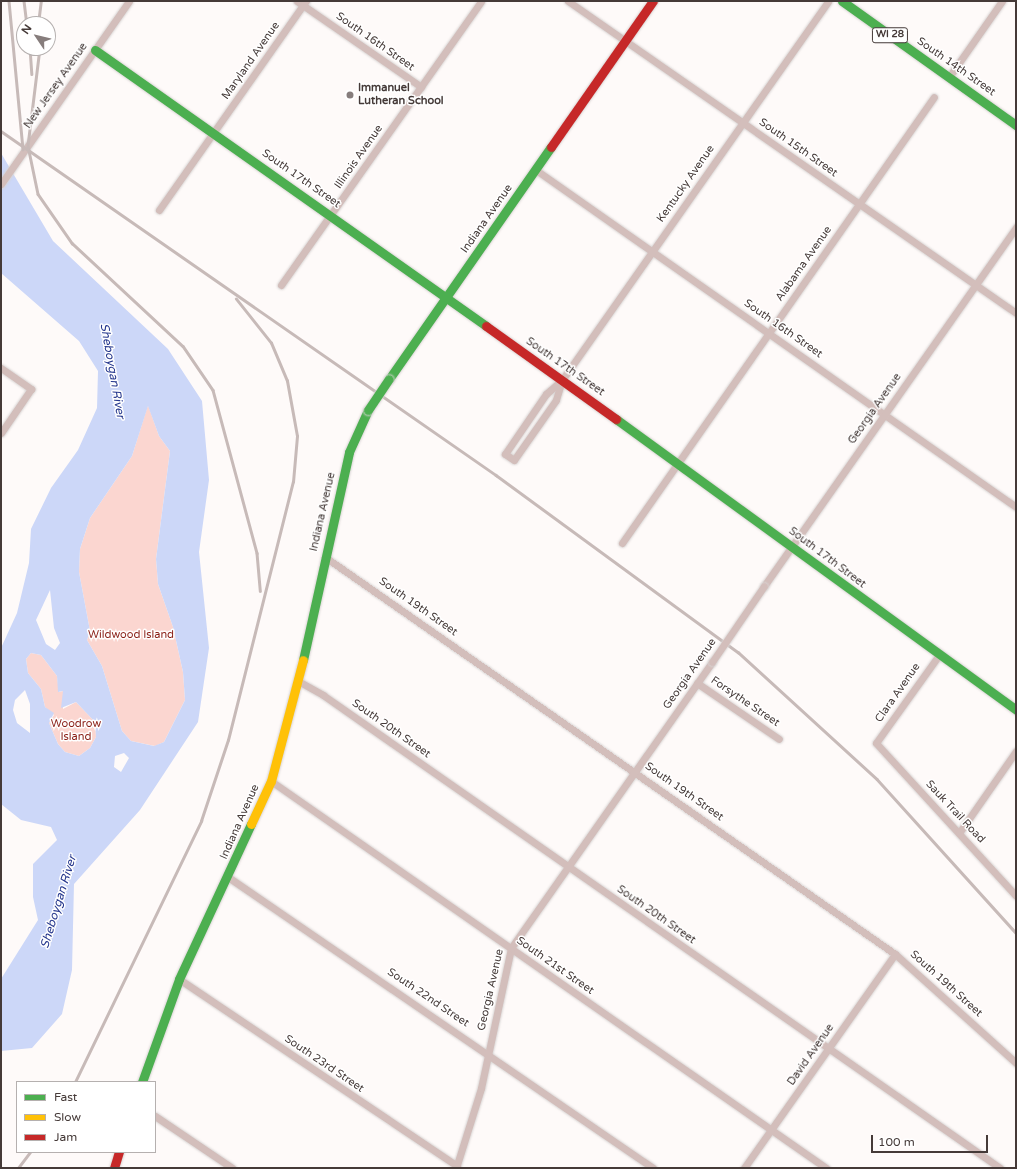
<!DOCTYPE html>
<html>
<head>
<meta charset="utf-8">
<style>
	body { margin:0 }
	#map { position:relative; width:1017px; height:1169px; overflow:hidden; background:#fefaf9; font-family:"Varela Round",sans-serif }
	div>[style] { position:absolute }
	.green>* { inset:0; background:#fbd6d0 }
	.water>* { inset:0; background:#ccd7f8 }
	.roads { filter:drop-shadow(0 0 1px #d8d4d3) drop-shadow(0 0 1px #d8d4d3) }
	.street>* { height:7px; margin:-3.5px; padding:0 3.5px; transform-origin:3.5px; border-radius:3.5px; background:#d3bebb }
	.fast>* { height:9px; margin:-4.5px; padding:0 4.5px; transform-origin:4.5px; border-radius:4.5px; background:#4caf50 }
	.slow>* { height:9px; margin:-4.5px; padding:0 4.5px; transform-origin:4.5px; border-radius:4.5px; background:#ffc107 }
	.jam>* { height:9px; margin:-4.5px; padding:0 4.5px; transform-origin:4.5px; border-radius:4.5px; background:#c62828 }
	.rail>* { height:2.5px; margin:-1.25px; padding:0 1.25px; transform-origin:1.25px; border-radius:1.25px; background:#c7bab8 }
	.bridges { filter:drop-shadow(0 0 1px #d8d4d3) drop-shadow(0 0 1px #d8d4d3) }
	.street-bridge>* { height:7px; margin:-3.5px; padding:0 3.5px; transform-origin:3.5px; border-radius:3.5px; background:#d3bebb }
	.fast-bridge>* { height:9px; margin:-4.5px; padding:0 4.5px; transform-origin:4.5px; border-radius:4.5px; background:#4caf50 }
	.dots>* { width:11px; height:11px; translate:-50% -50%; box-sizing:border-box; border:2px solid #fff; border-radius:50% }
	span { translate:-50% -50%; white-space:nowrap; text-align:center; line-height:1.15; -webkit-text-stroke:3px #fff; paint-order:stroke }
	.shield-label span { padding:1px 3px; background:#fff; border:1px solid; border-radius:3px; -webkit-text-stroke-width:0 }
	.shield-label { font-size:10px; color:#453a38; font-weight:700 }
	.street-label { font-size:11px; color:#453a38 }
	.poi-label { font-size:11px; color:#453a38; font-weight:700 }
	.left { translate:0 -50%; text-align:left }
	.park-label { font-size:11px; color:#891d14 }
	.water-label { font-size:12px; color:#24368c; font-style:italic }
	.frame { position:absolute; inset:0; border:2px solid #453a38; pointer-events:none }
	.legend { position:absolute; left:16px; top:1081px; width:140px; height:72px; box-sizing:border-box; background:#fff; border:1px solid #b5b0af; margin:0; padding:5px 7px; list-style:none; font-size:12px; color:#453a38 }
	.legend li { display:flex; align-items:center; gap:8px; height:20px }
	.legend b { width:20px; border:1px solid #b5b0af }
	.north { position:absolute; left:16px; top:16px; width:40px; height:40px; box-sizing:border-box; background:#fff; border:1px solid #b5b0af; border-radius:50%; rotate:305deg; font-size:11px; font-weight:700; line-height:16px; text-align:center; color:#453a38 }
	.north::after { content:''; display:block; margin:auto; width:14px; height:18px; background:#867d7c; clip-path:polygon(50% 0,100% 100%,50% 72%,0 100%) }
	.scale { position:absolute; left:871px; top:1135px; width:117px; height:18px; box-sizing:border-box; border:2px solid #453a38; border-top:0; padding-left:5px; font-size:12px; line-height:14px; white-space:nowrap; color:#453a38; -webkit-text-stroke:3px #fff; paint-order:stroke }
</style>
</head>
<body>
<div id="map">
	<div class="green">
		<div style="clip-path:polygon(148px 405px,159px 436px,170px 451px,156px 559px,158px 584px,173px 627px,183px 672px,185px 700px,164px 742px,155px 746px,131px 741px,122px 731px,102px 666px,87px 640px,90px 631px,79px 572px,80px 549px,90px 518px,132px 456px)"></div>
		<div style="clip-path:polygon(31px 653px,41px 655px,57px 676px,59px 692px,63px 691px,63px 709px,76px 702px,95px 722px,96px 737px,90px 748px,79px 756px,65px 752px,58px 744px,49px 723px,54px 715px,45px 707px,41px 689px,28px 673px,26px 659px)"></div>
	</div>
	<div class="water">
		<div style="clip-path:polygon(evenodd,1px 153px,53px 241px,168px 349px,202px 401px,209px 480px,199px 552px,209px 648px,198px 722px,140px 810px,74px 884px,72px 970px,62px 1014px,32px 1048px,1px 1051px,1px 979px,38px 920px,33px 897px,33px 864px,57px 840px,51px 827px,21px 820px,1px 804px,1px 648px,17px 613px,29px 563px,31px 529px,51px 488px,78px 450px,97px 408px,98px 371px,79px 341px,1px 273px,1px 153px,148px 406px,159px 436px,170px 451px,156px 559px,158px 584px,173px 627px,183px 672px,185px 700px,164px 742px,154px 746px,131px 741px,122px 731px,102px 666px,87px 640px,90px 631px,79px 572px,80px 549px,90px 518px,132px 456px,148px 406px,1px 153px,50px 590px,54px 628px,60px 643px,55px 650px,46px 644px,36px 620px,50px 590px,1px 153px,31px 653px,41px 655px,57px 676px,58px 692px,63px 691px,61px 708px,76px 702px,95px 722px,96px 737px,90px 748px,79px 756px,65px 752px,58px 744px,49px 723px,54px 713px,45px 707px,41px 689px,28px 673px,26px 659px,31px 653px,1px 153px,25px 690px,30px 704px,30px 733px,17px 723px,13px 710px,15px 700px,25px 690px,1px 153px,124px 753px,129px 758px,121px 772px,114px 767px,115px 756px,124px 753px)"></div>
	</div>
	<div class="roads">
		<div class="street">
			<div style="left:297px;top:1px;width:151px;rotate:34.7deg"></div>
			<div style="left:568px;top:1px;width:546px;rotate:34.85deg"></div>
			<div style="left:949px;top:77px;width:93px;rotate:-55.1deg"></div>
			<div style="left:536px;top:170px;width:586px;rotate:35.07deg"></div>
			<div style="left:1px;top:184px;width:223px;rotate:-55deg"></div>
			<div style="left:159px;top:210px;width:256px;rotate:-54.9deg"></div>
			<div style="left:281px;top:285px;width:347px;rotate:-54.8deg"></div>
			<div style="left:1px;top:368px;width:37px;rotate:35deg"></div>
			<div style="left:31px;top:389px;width:53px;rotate:124.3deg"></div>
			<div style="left:562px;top:380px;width:21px;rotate:107deg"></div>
			<div style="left:556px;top:400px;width:73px;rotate:125deg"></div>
			<div style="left:514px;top:460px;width:11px;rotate:-146deg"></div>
			<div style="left:505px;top:454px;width:73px;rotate:-55.7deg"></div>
			<div style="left:546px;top:394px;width:21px;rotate:-41deg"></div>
			<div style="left:562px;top:380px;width:463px;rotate:-54.9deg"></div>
			<div style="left:622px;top:543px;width:544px;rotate:-55.03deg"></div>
			<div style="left:325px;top:557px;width:695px;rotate:34.86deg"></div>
			<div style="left:895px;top:954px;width:163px;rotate:42deg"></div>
			<div style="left:764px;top:586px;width:439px;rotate:-54.9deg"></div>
			<div style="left:939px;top:655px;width:108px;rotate:125.6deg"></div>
			<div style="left:876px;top:743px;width:207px;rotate:47.5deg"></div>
			<div style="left:298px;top:681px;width:29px;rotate:29deg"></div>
			<div style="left:323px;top:695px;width:826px;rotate:34.94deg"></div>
			<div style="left:697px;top:683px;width:99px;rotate:34.3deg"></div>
			<div style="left:271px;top:781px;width:677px;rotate:34.89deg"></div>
			<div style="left:959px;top:833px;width:100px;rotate:-55.2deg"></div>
			<div style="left:228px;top:877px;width:515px;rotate:34.4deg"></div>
			<div style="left:179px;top:979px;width:335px;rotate:33.9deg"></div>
			<div style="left:155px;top:1116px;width:93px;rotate:34deg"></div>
			<div style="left:456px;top:1168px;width:84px;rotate:-72.6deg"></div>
			<div style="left:481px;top:1088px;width:143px;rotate:-77.9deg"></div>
			<div style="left:511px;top:948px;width:350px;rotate:-54.9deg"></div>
			<div style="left:744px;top:1168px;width:262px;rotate:-54.8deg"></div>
		</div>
		<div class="fast">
			<div style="left:842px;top:1px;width:214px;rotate:35.5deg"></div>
			<div style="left:95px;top:50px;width:479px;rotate:35.2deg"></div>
			<div style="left:389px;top:379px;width:283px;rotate:-55.1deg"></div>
			<div style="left:616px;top:419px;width:495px;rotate:36deg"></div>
			<div style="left:303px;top:660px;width:213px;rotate:-77.5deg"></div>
			<div style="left:349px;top:452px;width:46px;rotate:-65.7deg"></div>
			<div style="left:142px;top:1082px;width:109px;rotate:-70.2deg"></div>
			<div style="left:179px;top:979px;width:171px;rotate:-65.1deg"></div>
		</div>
		<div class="slow">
			<div style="left:251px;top:824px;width:47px;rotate:-65.1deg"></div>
			<div style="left:271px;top:781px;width:125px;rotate:-75.2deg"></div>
		</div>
		<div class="jam">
			<div style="left:551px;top:147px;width:178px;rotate:-55.1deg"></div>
			<div style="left:486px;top:326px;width:160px;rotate:35.6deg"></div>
			<div style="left:114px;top:1168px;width:17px;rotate:-73deg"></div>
		</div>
	</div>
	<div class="rail">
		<div style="left:9px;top:1px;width:149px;rotate:84.6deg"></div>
		<div style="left:24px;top:1px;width:23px;rotate:83deg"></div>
		<div style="left:38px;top:24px;width:23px;rotate:-83deg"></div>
		<div style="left:30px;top:48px;width:26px;rotate:86deg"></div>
		<div style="left:40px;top:48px;width:99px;rotate:97deg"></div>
		<div style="left:28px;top:146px;width:49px;rotate:78.2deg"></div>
		<div style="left:38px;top:194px;width:60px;rotate:55.2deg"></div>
		<div style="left:72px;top:243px;width:151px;rotate:42.9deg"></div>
		<div style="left:183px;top:346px;width:53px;rotate:55.7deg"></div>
		<div style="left:213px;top:390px;width:169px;rotate:74.9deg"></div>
		<div style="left:257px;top:553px;width:38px;rotate:85deg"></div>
		<div style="left:1px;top:131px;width:603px;rotate:34.8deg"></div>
		<div style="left:496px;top:475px;width:300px;rotate:36.2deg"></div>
		<div style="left:738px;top:652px;width:188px;rotate:42.4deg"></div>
		<div style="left:877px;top:779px;width:207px;rotate:47.9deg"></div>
		<div style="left:75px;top:1082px;width:290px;rotate:-64.2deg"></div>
		<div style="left:201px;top:821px;width:85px;rotate:-71.6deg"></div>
		<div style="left:228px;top:740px;width:266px;rotate:-75.9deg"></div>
		<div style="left:293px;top:482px;width:46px;rotate:-85deg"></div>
		<div style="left:297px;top:436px;width:56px;rotate:-100.3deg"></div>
		<div style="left:287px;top:381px;width:41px;rotate:-112.8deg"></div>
		<div style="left:271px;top:343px;width:56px;rotate:-128.5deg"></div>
		<div style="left:18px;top:1168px;width:20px;rotate:-53deg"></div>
	</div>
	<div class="bridges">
		<div class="street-bridge">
			<div style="left:712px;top:662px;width:92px;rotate:-55.6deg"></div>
		</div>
		<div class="fast-bridge">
			<div style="left:368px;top:410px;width:37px;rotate:-56deg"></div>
		</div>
	</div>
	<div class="dots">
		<div style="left:350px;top:95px;background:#867d7c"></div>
	</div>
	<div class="shield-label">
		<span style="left:890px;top:35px">WI 28</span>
	</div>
	<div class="street-label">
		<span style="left:375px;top:42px;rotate:35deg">South 16th Street</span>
		<span style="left:251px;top:61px;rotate:-55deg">Maryland Avenue</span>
		<span style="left:956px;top:67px;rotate:35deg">South 14th Street</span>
		<span style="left:56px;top:86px;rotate:-55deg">New Jersey Avenue</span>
		<span style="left:798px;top:148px;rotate:35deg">South 15th Street</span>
		<span style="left:359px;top:157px;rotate:-55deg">Illinois Avenue</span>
		<span style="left:301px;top:179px;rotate:35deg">South 17th Street</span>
		<span style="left:686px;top:184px;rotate:-55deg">Kentucky Avenue</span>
		<span style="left:487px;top:219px;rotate:-55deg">Indiana Avenue</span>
		<span style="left:804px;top:264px;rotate:-55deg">Alabama Avenue</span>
		<span style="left:783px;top:329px;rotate:35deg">South 16th Street</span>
		<span style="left:565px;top:367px;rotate:35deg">South 17th Street</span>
		<span style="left:875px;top:409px;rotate:-55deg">Georgia Avenue</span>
		<span style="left:323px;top:512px;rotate:-77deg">Indiana Avenue</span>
		<span style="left:827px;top:558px;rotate:37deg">South 17th Street</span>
		<span style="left:418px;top:607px;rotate:35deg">South 19th Street</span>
		<span style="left:690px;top:674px;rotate:-55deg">Georgia Avenue</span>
		<span style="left:898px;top:693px;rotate:-55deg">Clara Avenue</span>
		<span style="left:745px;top:702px;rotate:34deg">Forsythe Street</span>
		<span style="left:391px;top:729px;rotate:35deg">South 20th Street</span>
		<span style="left:684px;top:792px;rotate:35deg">South 19th Street</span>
		<span style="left:955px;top:812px;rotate:47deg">Sauk Trail Road</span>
		<span style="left:240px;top:822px;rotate:-66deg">Indiana Avenue</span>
		<span style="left:656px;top:915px;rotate:35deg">South 20th Street</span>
		<span style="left:555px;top:966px;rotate:35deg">South 21st Street</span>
		<span style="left:946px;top:984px;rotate:42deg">South 19th Street</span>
		<span style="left:491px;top:990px;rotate:-77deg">Georgia Avenue</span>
		<span style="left:428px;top:998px;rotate:34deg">South 22nd Street</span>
		<span style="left:811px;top:1055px;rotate:-55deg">David Avenue</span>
		<span style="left:324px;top:1064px;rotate:34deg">South 23rd Street</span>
	</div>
	<div class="poi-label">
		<span class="left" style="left:358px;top:95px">Immanuel<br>Lutheran School</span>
	</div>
	<div class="park-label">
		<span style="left:131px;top:635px">Wildwood Island</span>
		<span style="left:76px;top:731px">Woodrow<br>Island</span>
	</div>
	<div class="water-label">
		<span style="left:112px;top:371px;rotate:80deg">Sheboygan River</span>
		<span style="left:59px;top:902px;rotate:-73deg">Sheboygan River</span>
	</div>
	<div class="frame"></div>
	<ul class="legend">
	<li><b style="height:5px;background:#4caf50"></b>Fast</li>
	<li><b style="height:5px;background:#ffc107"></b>Slow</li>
	<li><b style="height:5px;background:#c62828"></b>Jam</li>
	</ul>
	<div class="north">N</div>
	<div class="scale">100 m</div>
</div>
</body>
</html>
